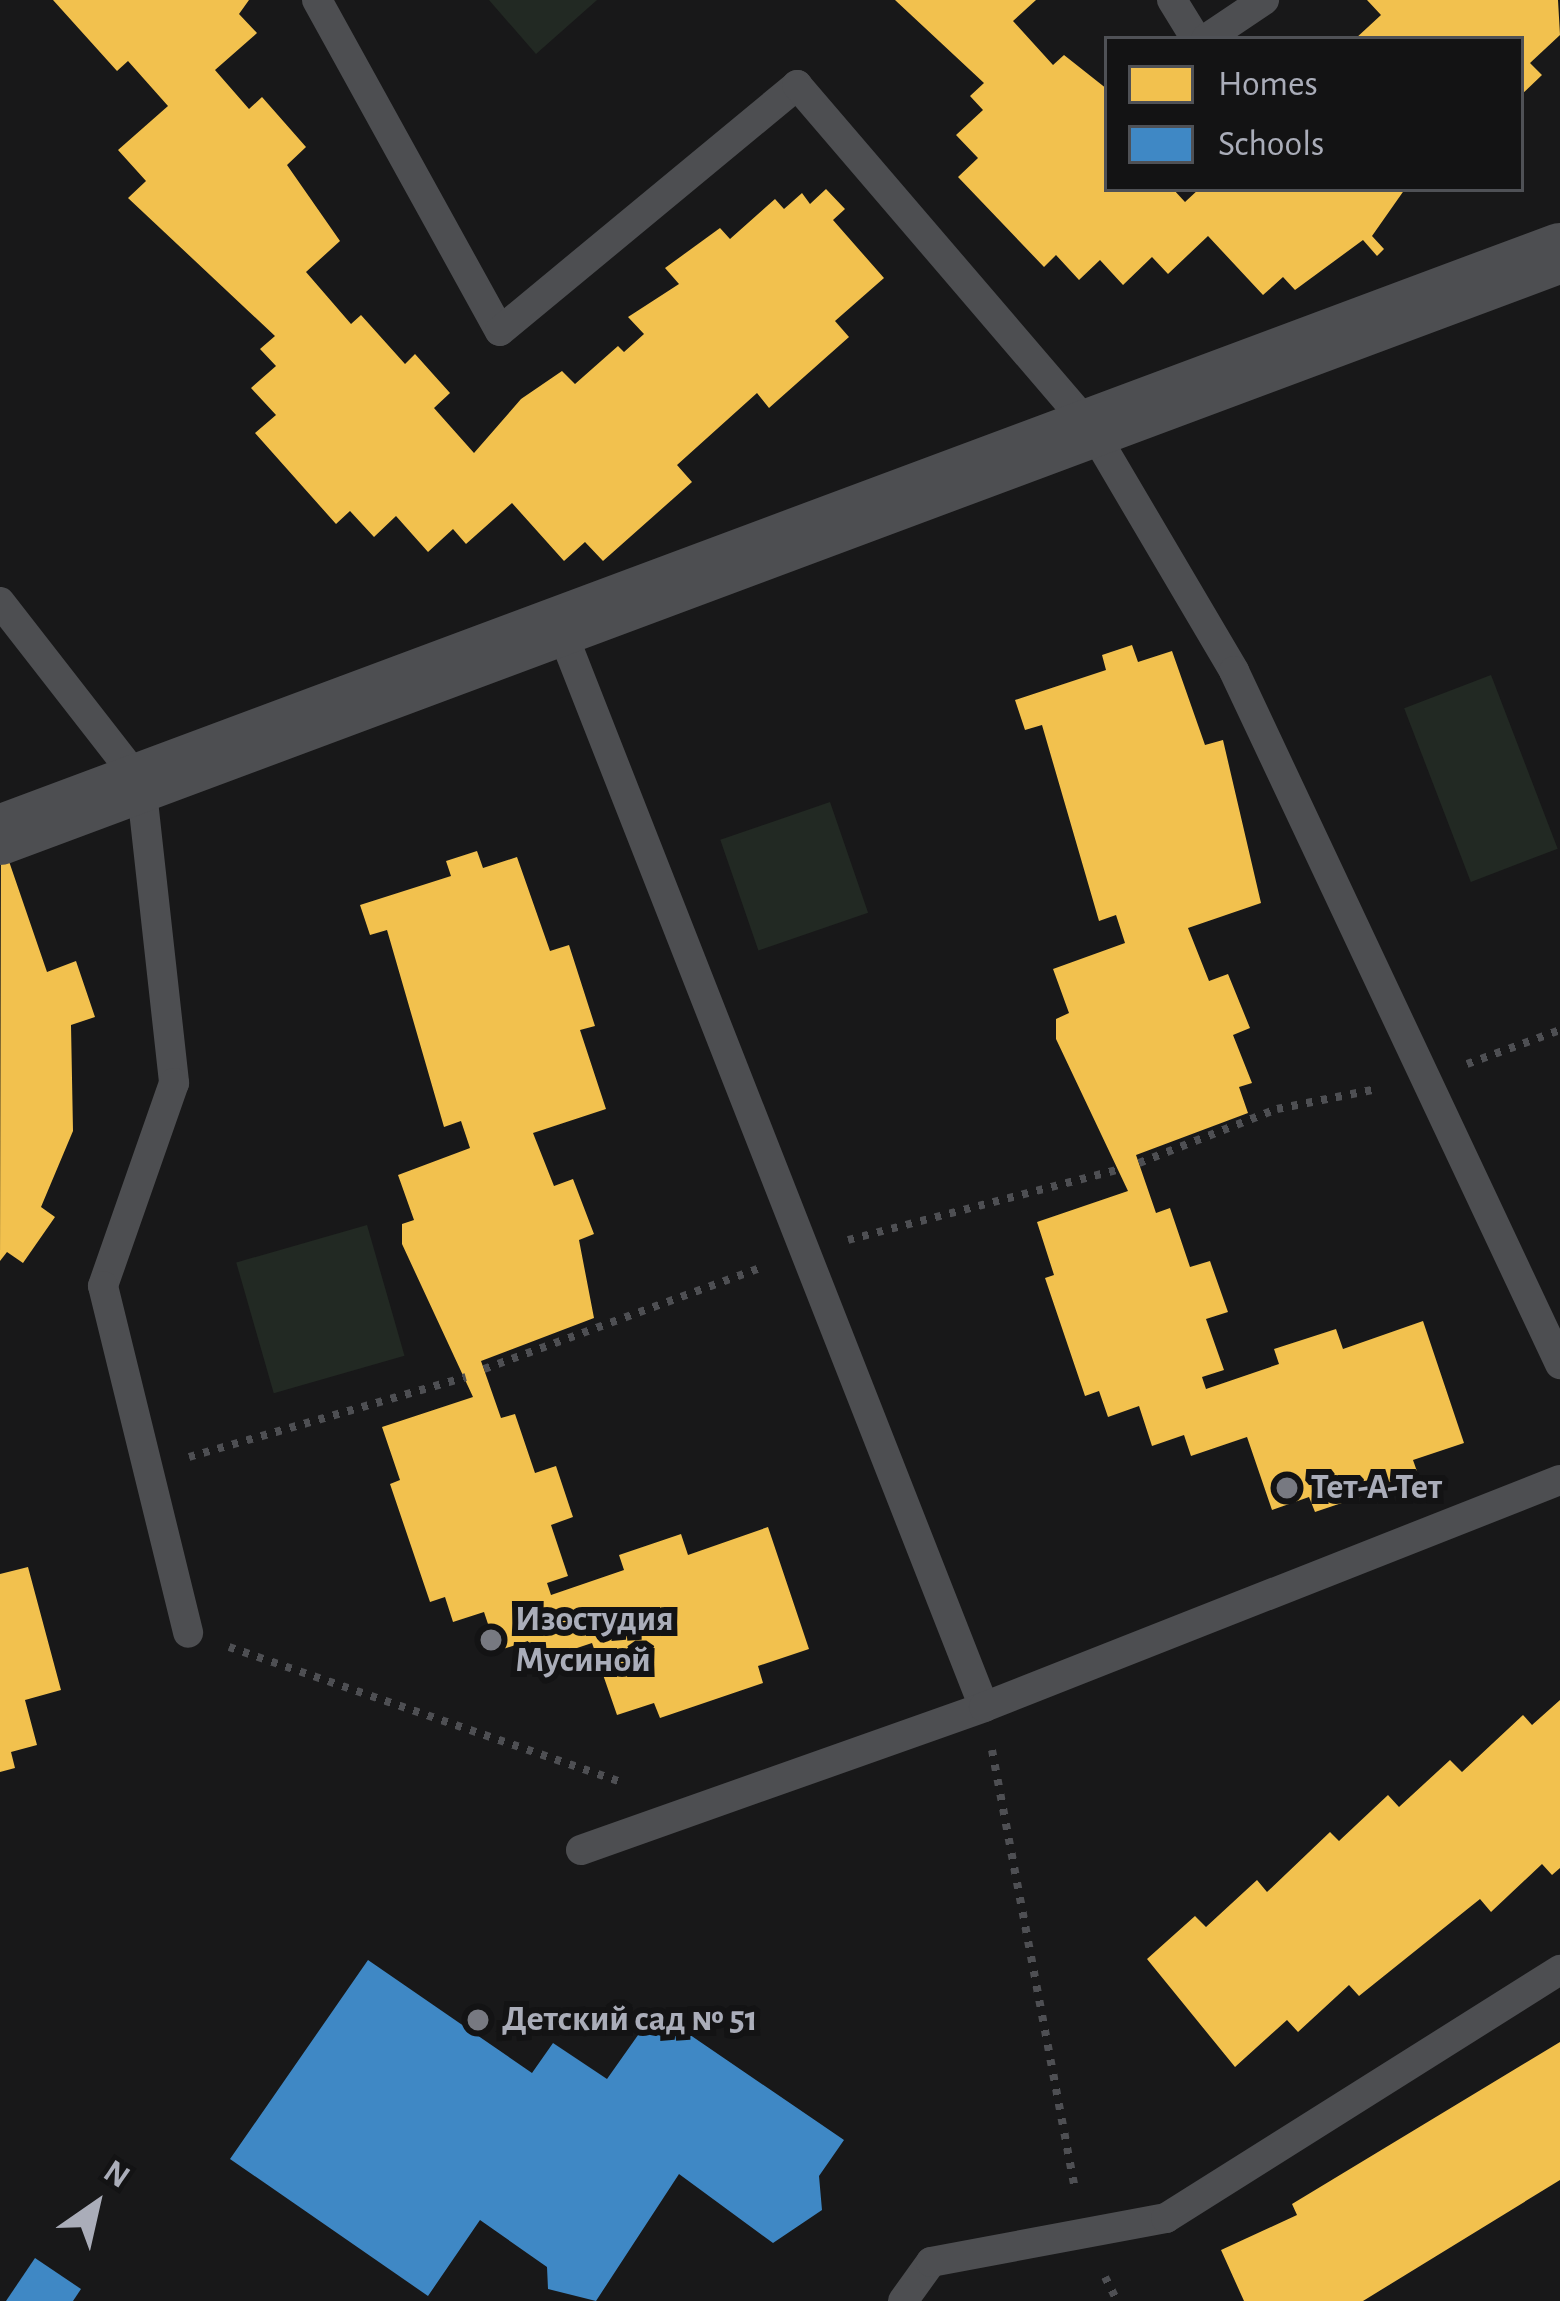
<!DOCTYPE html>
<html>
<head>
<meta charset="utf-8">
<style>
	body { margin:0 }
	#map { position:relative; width:1560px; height:2301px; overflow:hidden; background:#181819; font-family:"Alegreya Sans",sans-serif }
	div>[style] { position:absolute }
	.green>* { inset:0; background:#222923; transform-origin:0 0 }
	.homes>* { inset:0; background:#f2c14e }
	.schools>* { inset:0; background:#3f88c5 }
	.path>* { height:8px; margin-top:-4px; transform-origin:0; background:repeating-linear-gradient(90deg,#4e4f53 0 6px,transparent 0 15px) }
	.service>* { height:30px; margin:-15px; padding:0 15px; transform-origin:15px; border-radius:15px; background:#4d4e51 }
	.minor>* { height:60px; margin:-30px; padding:0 30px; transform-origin:30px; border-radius:30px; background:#4d4e51 }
	.dots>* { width:33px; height:33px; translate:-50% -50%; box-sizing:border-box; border:6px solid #131314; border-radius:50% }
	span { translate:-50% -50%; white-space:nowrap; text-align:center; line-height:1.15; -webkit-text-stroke:12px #131314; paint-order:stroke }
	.poi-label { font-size:36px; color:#aaadb9; font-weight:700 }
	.left { translate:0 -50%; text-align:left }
	.legend { position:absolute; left:1104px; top:36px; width:420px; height:156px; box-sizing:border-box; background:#131314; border:3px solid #4f5156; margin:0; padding:15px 21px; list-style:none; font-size:36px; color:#aaadb9 }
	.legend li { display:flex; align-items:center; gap:24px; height:60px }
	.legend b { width:60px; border:3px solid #4f5156 }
	.north { position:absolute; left:36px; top:2145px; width:120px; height:120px; -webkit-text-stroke:9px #131314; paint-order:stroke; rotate:34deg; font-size:33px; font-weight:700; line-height:48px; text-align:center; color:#aaadb9 }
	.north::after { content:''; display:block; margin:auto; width:42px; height:54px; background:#aaadb9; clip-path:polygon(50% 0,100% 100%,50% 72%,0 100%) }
</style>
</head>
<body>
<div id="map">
	<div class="green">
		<div style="clip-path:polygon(489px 0,597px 0,536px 54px)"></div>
		<div style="left:1491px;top:675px;width:186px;height:93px;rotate:69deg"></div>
		<div style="left:830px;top:802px;width:117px;height:116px;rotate:71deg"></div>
		<div style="left:367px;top:1225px;width:136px;height:136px;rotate:74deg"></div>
	</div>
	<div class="homes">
		<div style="clip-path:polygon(53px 0,249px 0,239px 14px,257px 33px,215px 70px,249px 109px,262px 97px,306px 147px,287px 165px,340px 241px,306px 272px,351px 324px,361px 315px,405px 364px,415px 354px,450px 393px,434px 408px,474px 453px,521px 399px,562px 371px,575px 384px,618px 346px,624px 352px,644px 334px,628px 317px,679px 284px,665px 268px,720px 228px,730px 239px,775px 199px,784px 209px,802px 193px,810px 204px,826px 189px,845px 209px,833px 220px,884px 278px,835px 321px,849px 337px,769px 408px,757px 393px,677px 465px,692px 482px,603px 561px,585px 542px,564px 561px,512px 503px,466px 544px,453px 529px,428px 552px,396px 516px,374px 537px,350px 511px,336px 524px,255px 433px,276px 415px,251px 388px,276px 366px,260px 349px,275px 336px,128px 198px,146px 181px,118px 150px,168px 106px,128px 61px,117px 71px)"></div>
		<div style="clip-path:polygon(895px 0,1036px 0,1013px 21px,1053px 65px,1064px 55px,1107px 89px,1107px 189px,1173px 189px,1185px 202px,1199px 189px,1405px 189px,1372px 236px,1384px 249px,1377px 256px,1363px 240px,1295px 290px,1283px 277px,1263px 295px,1208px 236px,1168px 274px,1152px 257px,1123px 285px,1100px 260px,1079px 280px,1056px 255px,1044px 267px,958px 177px,978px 158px,956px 135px,983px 110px,970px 96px,984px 83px)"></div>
		<div style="clip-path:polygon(1367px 0,1558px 0,1560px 35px,1530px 63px,1542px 75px,1521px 95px,1521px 39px,1355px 39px,1381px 15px)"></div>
		<div style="clip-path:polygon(1132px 645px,1138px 662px,1172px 651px,1205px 745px,1223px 740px,1261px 903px,1188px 928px,1209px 981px,1228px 974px,1250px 1028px,1233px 1035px,1252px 1083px,1239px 1087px,1248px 1113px,1136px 1155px,1156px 1213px,1170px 1208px,1190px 1267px,1210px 1261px,1228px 1312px,1206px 1319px,1224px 1370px,1202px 1377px,1206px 1389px,1279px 1364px,1274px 1349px,1336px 1329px,1343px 1349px,1423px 1321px,1464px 1443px,1413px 1460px,1419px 1477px,1315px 1512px,1309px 1497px,1272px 1510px,1247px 1437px,1191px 1456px,1184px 1435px,1152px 1446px,1139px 1406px,1108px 1417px,1099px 1391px,1085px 1396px,1045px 1278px,1054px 1275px,1037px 1222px,1128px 1191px,1056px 1039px,1056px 1019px,1069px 1013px,1053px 969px,1125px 943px,1116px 915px,1099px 921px,1042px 725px,1025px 730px,1015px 700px,1106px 670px,1102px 655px)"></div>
		<div style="clip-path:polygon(1px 838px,47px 972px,76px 961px,95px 1017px,71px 1025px,73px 1131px,41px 1207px,55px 1217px,23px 1263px,7px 1252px,0 1261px)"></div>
		<div style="clip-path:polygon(477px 851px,483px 868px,517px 857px,550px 951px,569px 945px,595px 1026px,580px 1030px,606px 1109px,533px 1133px,554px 1186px,573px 1179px,594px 1234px,579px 1240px,594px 1318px,481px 1361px,501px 1418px,515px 1414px,535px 1473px,556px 1466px,573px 1517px,551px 1525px,568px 1576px,547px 1583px,551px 1595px,624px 1570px,619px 1555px,681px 1534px,688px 1555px,768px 1527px,809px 1649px,758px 1666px,763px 1683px,660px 1718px,654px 1703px,617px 1715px,592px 1643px,535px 1662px,528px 1641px,497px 1651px,484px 1612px,453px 1622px,445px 1597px,430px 1602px,390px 1484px,400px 1480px,382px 1427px,473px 1397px,402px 1244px,402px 1224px,414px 1220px,398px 1175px,470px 1148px,461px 1121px,444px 1127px,387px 930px,370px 935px,360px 905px,451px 876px,446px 861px)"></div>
		<div style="clip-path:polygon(28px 1567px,61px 1690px,25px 1700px,37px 1745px,11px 1752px,15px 1768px,0 1772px,0 1574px)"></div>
		<div style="clip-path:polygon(1560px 1700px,1560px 1868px,1552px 1875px,1542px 1864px,1491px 1912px,1480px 1899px,1359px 1996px,1349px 1985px,1298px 2032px,1287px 2020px,1235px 2067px,1147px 1959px,1195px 1916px,1206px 1927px,1257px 1880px,1267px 1892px,1330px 1832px,1339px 1841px,1388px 1795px,1399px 1807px,1450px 1760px,1462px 1772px,1523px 1715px,1532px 1725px)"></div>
		<div style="clip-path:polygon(1560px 2042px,1560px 2180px,1363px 2301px,1244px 2301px,1221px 2250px,1297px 2215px,1292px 2204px)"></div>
	</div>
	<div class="schools">
		<div style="clip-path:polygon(368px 1960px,532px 2073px,553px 2043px,607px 2079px,655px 2011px,844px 2140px,819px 2176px,822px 2210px,773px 2243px,679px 2174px,596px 2301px,548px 2289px,547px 2267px,480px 2220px,428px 2296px,230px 2159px)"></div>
		<div style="clip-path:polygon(35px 2258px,81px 2289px,73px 2301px,6px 2301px)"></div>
	</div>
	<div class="path">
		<div style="left:1467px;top:1064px;width:99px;rotate:-20.1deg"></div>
		<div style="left:1139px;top:1163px;width:148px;rotate:-21.4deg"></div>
		<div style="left:1277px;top:1109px;width:102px;rotate:-11.3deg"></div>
		<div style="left:848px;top:1240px;width:281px;rotate:-14.6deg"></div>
		<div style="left:484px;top:1369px;width:299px;rotate:-20.1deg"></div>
		<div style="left:189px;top:1457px;width:288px;rotate:-16.1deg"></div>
		<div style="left:229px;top:1647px;width:417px;rotate:19deg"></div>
		<div style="left:992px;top:1750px;width:447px;rotate:79.3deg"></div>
		<div style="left:1105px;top:2277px;width:27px;rotate:63deg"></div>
	</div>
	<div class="service">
		<div style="left:317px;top:0;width:378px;rotate:61.1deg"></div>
		<div style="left:500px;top:331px;width:386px;rotate:-39.6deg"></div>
		<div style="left:797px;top:85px;width:452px;rotate:49.4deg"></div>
		<div style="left:1091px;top:428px;width:282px;rotate:59.5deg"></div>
		<div style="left:1234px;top:671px;width:766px;rotate:64.81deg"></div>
		<div style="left:1172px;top:0;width:46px;rotate:58.4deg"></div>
		<div style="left:1206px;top:39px;width:70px;rotate:-33.9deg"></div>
		<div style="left:0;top:602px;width:229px;rotate:52.1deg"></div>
		<div style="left:141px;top:783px;width:302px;rotate:83.7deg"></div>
		<div style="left:174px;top:1083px;width:215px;rotate:109.3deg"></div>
		<div style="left:103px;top:1286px;width:357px;rotate:76.2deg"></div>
		<div style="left:560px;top:627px;width:1160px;rotate:68.57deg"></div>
		<div style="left:581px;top:1850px;width:428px;rotate:-19.5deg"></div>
		<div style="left:984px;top:1707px;width:619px;rotate:-21.51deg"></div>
		<div style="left:903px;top:2301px;width:48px;rotate:-54.3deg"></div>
		<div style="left:931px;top:2262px;width:239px;rotate:-10.6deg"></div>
		<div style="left:1166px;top:2218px;width:466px;rotate:-32.2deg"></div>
	</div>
	<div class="minor">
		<div style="left:0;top:835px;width:1665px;rotate:-20.46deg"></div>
	</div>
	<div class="dots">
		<div style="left:1287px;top:1488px;background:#777981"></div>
		<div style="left:491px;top:1640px;background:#777981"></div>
		<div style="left:478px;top:2020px;background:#777981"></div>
	</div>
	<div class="poi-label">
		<span class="left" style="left:1311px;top:1488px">Тет-А-Тет</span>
		<span class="left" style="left:515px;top:1640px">Изостудия<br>Мусиной</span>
		<span class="left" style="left:502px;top:2020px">Детский сад № 51</span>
	</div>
	<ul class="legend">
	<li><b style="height:33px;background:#f2c14e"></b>Homes</li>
	<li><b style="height:33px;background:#3f88c5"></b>Schools</li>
	</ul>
	<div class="north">N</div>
</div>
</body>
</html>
